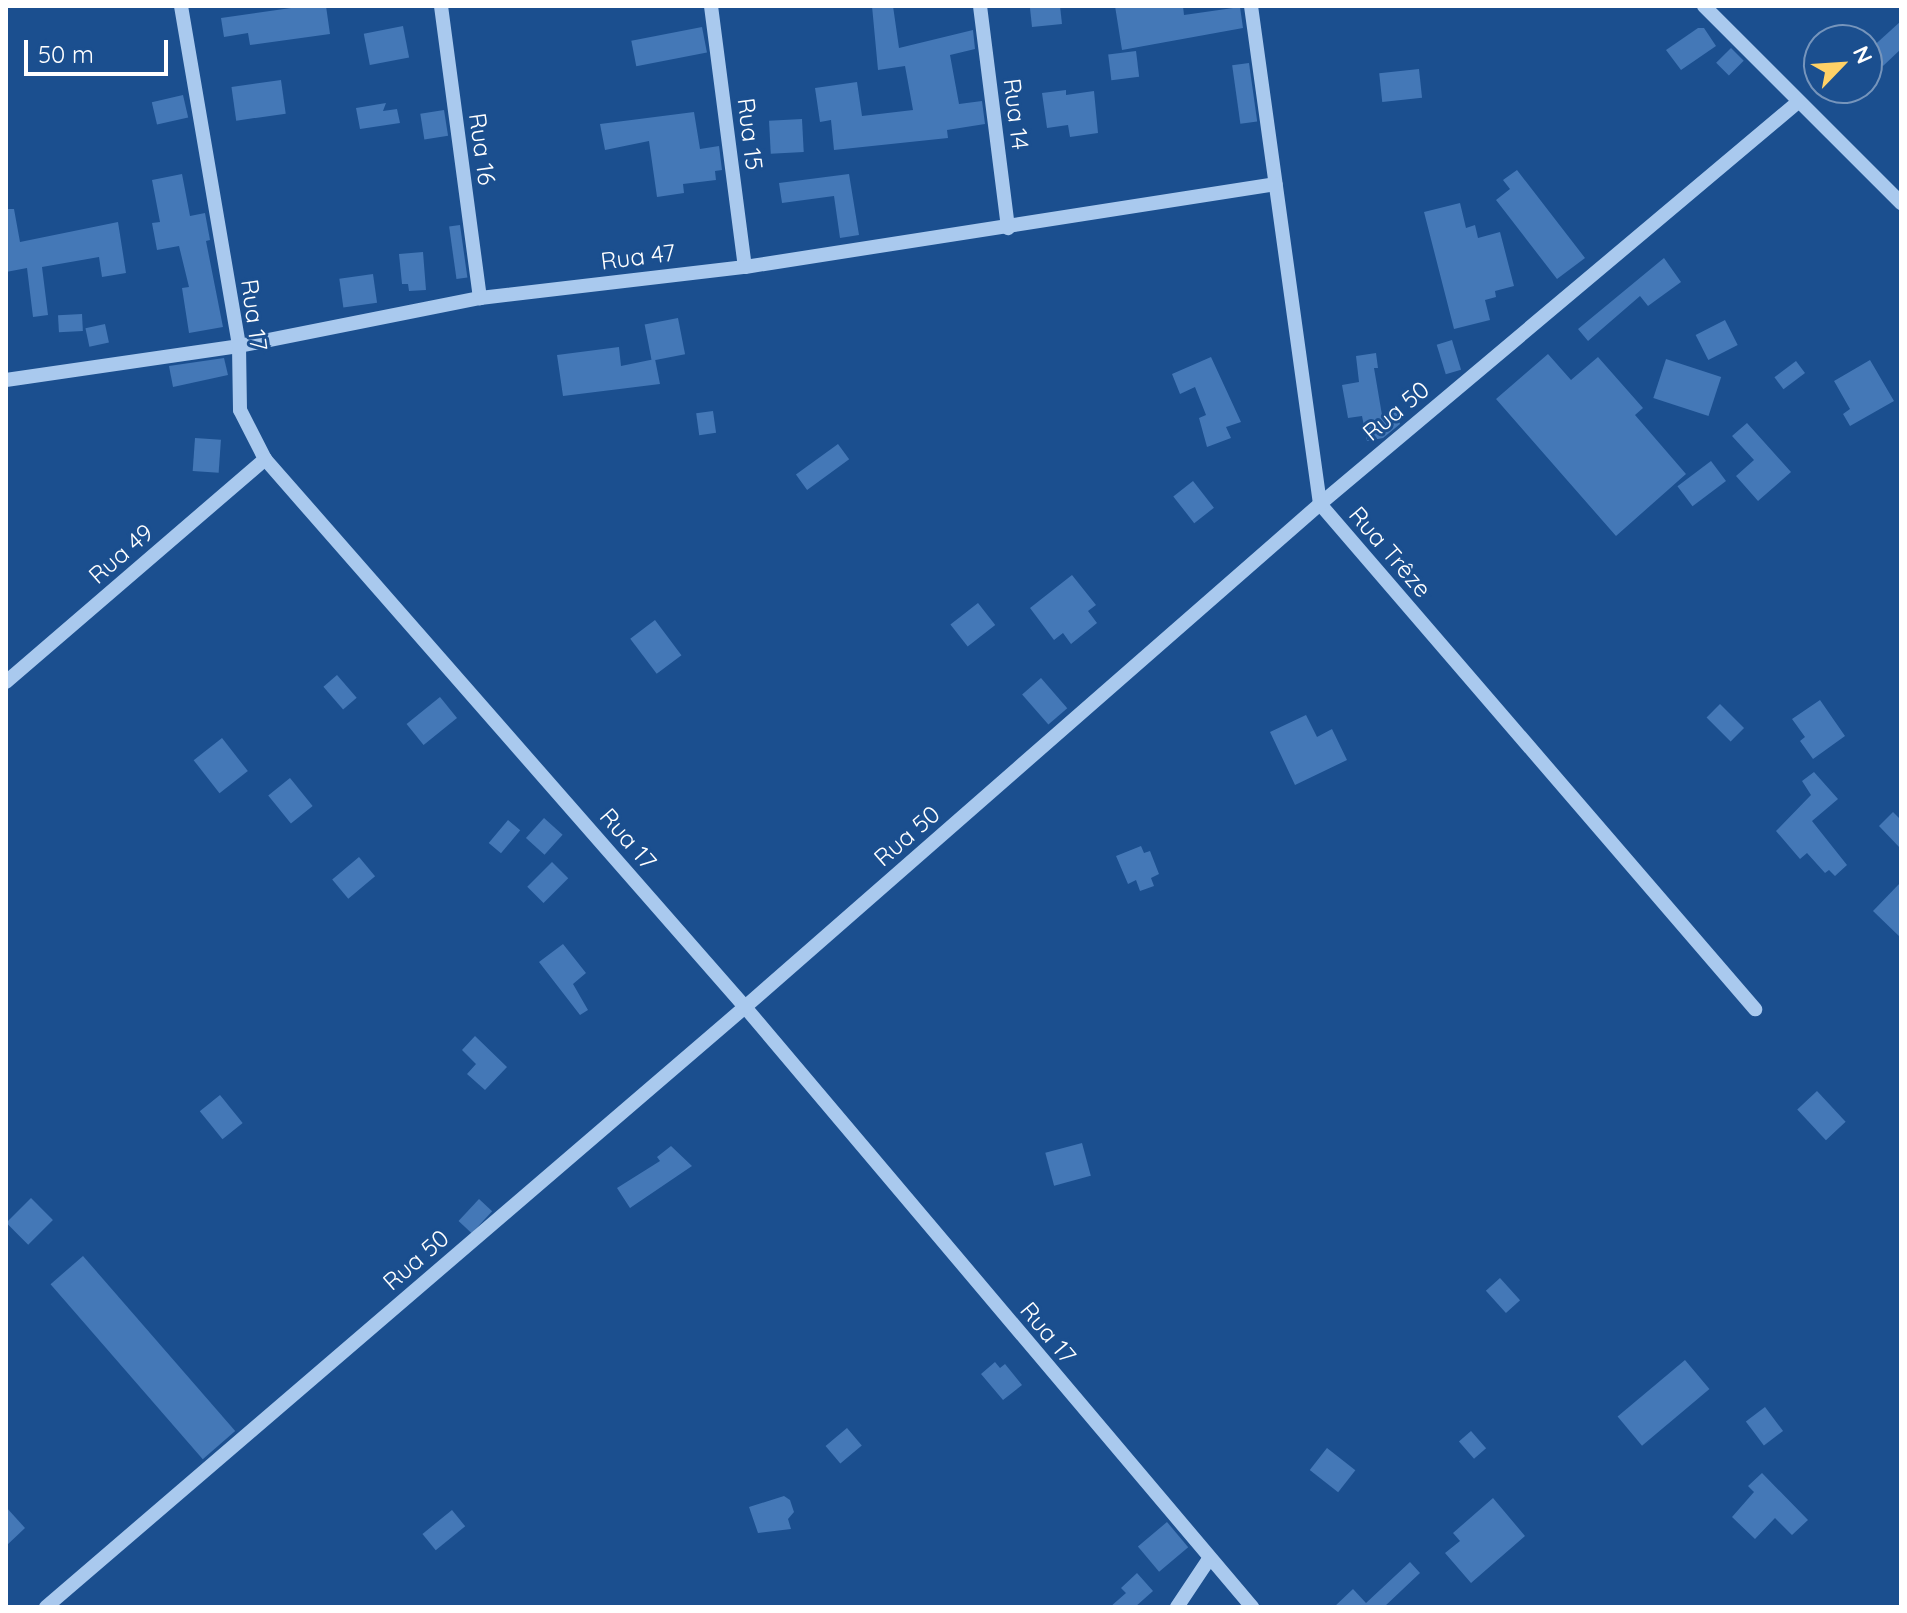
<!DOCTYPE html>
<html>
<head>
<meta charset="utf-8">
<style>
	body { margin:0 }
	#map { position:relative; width:1907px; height:1613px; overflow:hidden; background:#1b4f8f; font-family:Quicksand,sans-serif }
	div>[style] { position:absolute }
	.building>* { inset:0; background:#4478b7; transform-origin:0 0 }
	.minor>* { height:14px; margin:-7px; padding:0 7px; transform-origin:7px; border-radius:7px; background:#a9c9ee }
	span { translate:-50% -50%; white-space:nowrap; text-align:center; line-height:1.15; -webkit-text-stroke:6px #1b4f8f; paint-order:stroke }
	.street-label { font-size:24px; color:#fff }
	.frame { position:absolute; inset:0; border:8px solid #fff; pointer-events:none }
	.north { position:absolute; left:1803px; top:24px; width:80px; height:80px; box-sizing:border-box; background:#1b4f8f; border:2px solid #7695bc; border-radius:50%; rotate:65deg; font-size:22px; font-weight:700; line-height:32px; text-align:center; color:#fff }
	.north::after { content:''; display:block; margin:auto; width:28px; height:36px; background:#ffd166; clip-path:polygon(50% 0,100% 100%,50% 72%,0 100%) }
	.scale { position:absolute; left:24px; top:40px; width:144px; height:36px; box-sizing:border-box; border:4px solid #fff; border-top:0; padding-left:10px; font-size:24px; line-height:28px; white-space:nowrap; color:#fff; -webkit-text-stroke:6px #1b4f8f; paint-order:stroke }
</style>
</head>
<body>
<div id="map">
	<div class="building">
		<div style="clip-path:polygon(305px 6px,326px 6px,330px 34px,250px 45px,248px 33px,224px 37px,221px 18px)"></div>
		<div style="clip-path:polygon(872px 6px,893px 6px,899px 48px,973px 30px,975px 49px,950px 55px,959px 104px,982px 101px,985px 124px,947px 130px,948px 138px,834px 150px,831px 120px,820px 122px,815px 88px,857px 82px,862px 116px,913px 110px,905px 66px,878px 70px)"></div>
		<div style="clip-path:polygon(1047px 6px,1060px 6px,1062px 24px,1032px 27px,1030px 8px)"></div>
		<div style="clip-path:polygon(1115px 6px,1183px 6px,1184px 15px,1240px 7px,1243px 28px,1122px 50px)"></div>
		<div style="clip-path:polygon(1901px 21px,1901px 49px,1883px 66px,1868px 51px)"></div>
		<div style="left:403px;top:26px;width:32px;height:40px;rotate:79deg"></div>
		<div style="left:702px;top:27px;width:26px;height:72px;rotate:79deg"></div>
		<div style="clip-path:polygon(1698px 28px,1704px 28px,1716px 46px,1681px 70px,1666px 50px)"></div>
		<div style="left:1731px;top:48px;width:18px;height:21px;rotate:45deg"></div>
		<div style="left:1136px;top:51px;width:26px;height:28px;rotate:83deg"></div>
		<div style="left:1249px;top:63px;width:59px;height:17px;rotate:82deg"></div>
		<div style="left:1419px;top:69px;width:29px;height:40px;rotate:84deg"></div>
		<div style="left:281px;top:80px;width:34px;height:50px;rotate:82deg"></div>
		<div style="clip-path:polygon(1066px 90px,1066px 95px,1094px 91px,1098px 133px,1070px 137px,1068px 125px,1047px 128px,1042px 93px)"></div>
		<div style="left:183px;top:95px;width:23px;height:32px;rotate:77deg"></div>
		<div style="clip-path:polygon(386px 103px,383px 111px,397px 109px,400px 123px,360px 129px,356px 108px)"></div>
		<div style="left:444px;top:110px;width:26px;height:24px;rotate:81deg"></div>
		<div style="clip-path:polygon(694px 112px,700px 149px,719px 146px,722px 170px,715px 171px,716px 180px,683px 184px,684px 193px,657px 197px,649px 141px,605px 150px,600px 124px)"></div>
		<div style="left:802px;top:119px;width:33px;height:33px;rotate:87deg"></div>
		<div style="clip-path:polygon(1517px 170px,1585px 258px,1557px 279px,1496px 200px,1510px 189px,1503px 180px)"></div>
		<div style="clip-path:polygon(182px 174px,190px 216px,205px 213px,210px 240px,206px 241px,223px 327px,189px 333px,182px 288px,189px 287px,179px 246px,157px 250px,152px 223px,160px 222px,152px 180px)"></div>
		<div style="clip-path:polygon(849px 174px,859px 235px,840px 238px,834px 196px,782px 203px,779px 183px)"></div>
		<div style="clip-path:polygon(1460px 203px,1466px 228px,1475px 225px,1478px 238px,1500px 232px,1514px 286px,1495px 291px,1496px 297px,1485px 300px,1490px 320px,1454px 329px,1424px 212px)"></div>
		<div style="clip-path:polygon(6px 209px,14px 209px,20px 242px,118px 222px,126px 273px,102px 277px,99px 257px,42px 267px,48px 315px,33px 317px,27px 268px,6px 272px)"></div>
		<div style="left:460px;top:225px;width:53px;height:11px;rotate:82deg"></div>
		<div style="clip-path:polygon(423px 252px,426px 290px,409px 291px,408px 284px,402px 284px,399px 254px)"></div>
		<div style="clip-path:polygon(1664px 258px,1681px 282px,1648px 306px,1640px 296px,1588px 341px,1578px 329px)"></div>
		<div style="left:373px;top:274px;width:29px;height:34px;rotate:82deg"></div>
		<div style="left:82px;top:314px;width:17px;height:24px;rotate:87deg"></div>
		<div style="left:678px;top:318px;width:37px;height:34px;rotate:79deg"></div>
		<div style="left:1725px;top:320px;width:28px;height:33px;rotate:63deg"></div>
		<div style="left:105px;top:324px;width:19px;height:20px;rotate:78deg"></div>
		<div style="left:1452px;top:340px;width:31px;height:16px;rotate:73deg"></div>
		<div style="clip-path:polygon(619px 347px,621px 366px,655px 359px,660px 384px,563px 396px,557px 355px)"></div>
		<div style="clip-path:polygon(1376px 353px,1378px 368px,1374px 368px,1382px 415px,1397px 412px,1400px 424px,1383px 438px,1367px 441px,1362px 416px,1348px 418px,1342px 385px,1359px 382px,1356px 356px)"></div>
		<div style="clip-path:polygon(1548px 354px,1571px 380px,1598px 357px,1643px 408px,1635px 415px,1686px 474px,1616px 536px,1496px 399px)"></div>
		<div style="clip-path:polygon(1211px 357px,1241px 422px,1226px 427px,1231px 438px,1207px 447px,1199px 418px,1206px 415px,1195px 387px,1180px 394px,1172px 374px)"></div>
		<div style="clip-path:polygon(224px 358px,228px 375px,173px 387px,169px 366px)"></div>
		<div style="left:1666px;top:359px;width:58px;height:41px;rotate:18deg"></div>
		<div style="clip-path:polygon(1870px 360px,1894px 401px,1850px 426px,1843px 414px,1850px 409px,1834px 381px)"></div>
		<div style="left:1796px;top:361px;width:15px;height:27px;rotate:53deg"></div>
		<div style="left:713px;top:411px;width:22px;height:17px;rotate:82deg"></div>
		<div style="clip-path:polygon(1747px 423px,1791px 472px,1758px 501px,1736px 476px,1754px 460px,1732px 436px)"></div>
		<div style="left:195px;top:438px;width:26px;height:33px;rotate:4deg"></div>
		<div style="left:838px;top:444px;width:19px;height:52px;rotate:54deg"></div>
		<div style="left:1711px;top:461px;width:25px;height:42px;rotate:53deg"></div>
		<div style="left:1193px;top:481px;width:34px;height:25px;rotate:52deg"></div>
		<div style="clip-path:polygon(1072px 575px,1096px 605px,1088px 611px,1097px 623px,1071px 644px,1063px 633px,1054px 640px,1030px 608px)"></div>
		<div style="left:978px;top:603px;width:28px;height:35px;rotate:52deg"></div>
		<div style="left:655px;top:620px;width:44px;height:31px;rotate:53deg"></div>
		<div style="left:337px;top:675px;width:30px;height:18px;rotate:49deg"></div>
		<div style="left:1041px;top:678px;width:40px;height:25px;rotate:49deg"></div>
		<div style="left:440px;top:697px;width:27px;height:43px;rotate:51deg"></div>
		<div style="clip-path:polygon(1820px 700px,1845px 736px,1813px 759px,1800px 741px,1805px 737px,1792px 719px)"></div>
		<div style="left:1720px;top:704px;width:34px;height:19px;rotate:45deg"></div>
		<div style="clip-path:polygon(1306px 715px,1317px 737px,1332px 729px,1347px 760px,1295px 785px,1270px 732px)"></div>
		<div style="left:222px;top:738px;width:42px;height:36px;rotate:52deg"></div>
		<div style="clip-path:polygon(1814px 772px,1838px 799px,1812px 821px,1847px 865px,1835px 876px,1829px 870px,1825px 873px,1807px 853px,1800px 859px,1776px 831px,1811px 795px,1802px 781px)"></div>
		<div style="left:290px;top:778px;width:36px;height:28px;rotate:51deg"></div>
		<div style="clip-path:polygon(1893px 812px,1901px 820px,1901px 849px,1879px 826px)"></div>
		<div style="left:544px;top:818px;width:25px;height:27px;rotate:42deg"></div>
		<div style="left:508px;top:820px;width:16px;height:30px;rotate:40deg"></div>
		<div style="clip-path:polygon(1141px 846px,1144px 853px,1150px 851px,1159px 874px,1151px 878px,1154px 886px,1140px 891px,1136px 880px,1128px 884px,1116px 856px)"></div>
		<div style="left:359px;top:857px;width:25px;height:35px;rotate:50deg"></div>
		<div style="left:552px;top:862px;width:23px;height:35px;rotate:45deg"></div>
		<div style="clip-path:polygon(1901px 882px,1901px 938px,1873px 911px)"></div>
		<div style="clip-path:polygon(563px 944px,586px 973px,573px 984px,588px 1010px,580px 1015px,539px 962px)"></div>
		<div style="clip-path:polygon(475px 1036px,507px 1067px,485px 1090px,467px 1074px,476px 1064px,462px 1050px)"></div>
		<div style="left:1817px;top:1091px;width:42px;height:27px;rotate:47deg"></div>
		<div style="left:220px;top:1095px;width:36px;height:26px;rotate:51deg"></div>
		<div style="left:1082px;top:1143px;width:34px;height:38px;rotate:75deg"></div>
		<div style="clip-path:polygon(671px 1146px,692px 1166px,630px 1208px,617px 1188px,660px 1161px,657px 1157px)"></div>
		<div style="left:31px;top:1198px;width:31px;height:35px;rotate:45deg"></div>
		<div style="left:479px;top:1199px;width:18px;height:30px;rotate:43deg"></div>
		<div style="left:83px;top:1256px;width:232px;height:43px;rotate:49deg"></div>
		<div style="left:1500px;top:1278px;width:30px;height:19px;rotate:48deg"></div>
		<div style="left:1685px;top:1360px;width:38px;height:88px;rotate:50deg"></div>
		<div style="clip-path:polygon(995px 1362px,1000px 1368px,1005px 1364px,1022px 1385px,1003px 1400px,981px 1374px)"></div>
		<div style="left:1765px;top:1407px;width:30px;height:24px;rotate:53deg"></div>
		<div style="left:847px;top:1428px;width:23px;height:28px;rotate:50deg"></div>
		<div style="left:1471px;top:1431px;width:23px;height:16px;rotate:49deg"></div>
		<div style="left:1327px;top:1448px;width:36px;height:28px;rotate:38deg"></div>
		<div style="clip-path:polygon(1762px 1473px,1808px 1520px,1792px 1535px,1775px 1518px,1755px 1539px,1732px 1517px,1754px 1492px,1748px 1486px)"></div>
		<div style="clip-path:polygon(784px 1496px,790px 1500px,794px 1512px,788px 1519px,791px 1529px,758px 1533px,749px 1507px)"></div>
		<div style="clip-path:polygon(1493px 1498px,1525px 1536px,1471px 1583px,1445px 1553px,1460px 1541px,1453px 1533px)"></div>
		<div style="clip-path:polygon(6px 1507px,25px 1528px,6px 1546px)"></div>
		<div style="left:452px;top:1510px;width:21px;height:38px;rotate:51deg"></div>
		<div style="left:1167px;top:1522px;width:33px;height:38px;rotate:50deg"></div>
		<div style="clip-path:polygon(1410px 1562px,1420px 1573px,1384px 1607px,1334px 1607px,1353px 1589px,1366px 1603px)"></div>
		<div style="clip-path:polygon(1137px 1573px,1153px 1591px,1135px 1607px,1110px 1607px,1126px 1593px,1121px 1588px)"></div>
	</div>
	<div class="minor">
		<div style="left:181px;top:6px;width:345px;rotate:80.3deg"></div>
		<div style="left:239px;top:346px;width:64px;rotate:89.1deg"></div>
		<div style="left:240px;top:410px;width:55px;rotate:63deg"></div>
		<div style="left:265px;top:459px;width:728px;rotate:48.78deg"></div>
		<div style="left:745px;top:1007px;width:786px;rotate:49.8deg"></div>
		<div style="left:441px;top:6px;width:295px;rotate:82.4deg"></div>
		<div style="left:711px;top:6px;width:263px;rotate:82.6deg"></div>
		<div style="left:980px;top:6px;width:224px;rotate:82.8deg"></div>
		<div style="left:1251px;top:6px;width:503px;rotate:82.11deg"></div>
		<div style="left:1320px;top:504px;width:667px;rotate:49.26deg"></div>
		<div style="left:1704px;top:6px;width:279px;rotate:45deg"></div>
		<div style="left:6px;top:380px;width:235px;rotate:-8.3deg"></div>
		<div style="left:239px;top:346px;width:246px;rotate:-11.3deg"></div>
		<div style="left:480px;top:298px;width:267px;rotate:-6.7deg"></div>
		<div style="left:745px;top:267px;width:537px;rotate:-8.88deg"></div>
		<div style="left:6px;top:682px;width:342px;rotate:-40.7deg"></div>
		<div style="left:46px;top:1607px;width:921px;rotate:-40.64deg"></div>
		<div style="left:745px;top:1007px;width:764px;rotate:-41.18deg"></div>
		<div style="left:1320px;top:504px;width:625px;rotate:-40.06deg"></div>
		<div style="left:1177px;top:1607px;width:58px;rotate:-56.3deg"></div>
	</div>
	<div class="street-label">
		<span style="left:1016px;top:114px;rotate:83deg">Rua 14</span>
		<span style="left:750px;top:134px;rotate:83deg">Rua 15</span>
		<span style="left:482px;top:149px;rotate:82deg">Rua 16</span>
		<span style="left:638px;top:257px;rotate:-7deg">Rua 47</span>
		<span style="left:254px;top:315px;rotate:82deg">Rua 17</span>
		<span style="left:1396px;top:411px;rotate:-40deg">Rua 50</span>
		<span style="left:1390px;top:552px;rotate:49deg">Rua Trêze</span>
		<span style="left:121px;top:554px;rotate:-41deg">Rua 49</span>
		<span style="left:907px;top:836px;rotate:-41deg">Rua 50</span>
		<span style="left:628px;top:839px;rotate:49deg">Rua 17</span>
		<span style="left:416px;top:1260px;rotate:-41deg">Rua 50</span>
		<span style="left:1048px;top:1333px;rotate:50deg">Rua 17</span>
	</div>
	<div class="frame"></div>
	<div class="north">N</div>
	<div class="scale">50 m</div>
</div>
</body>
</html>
